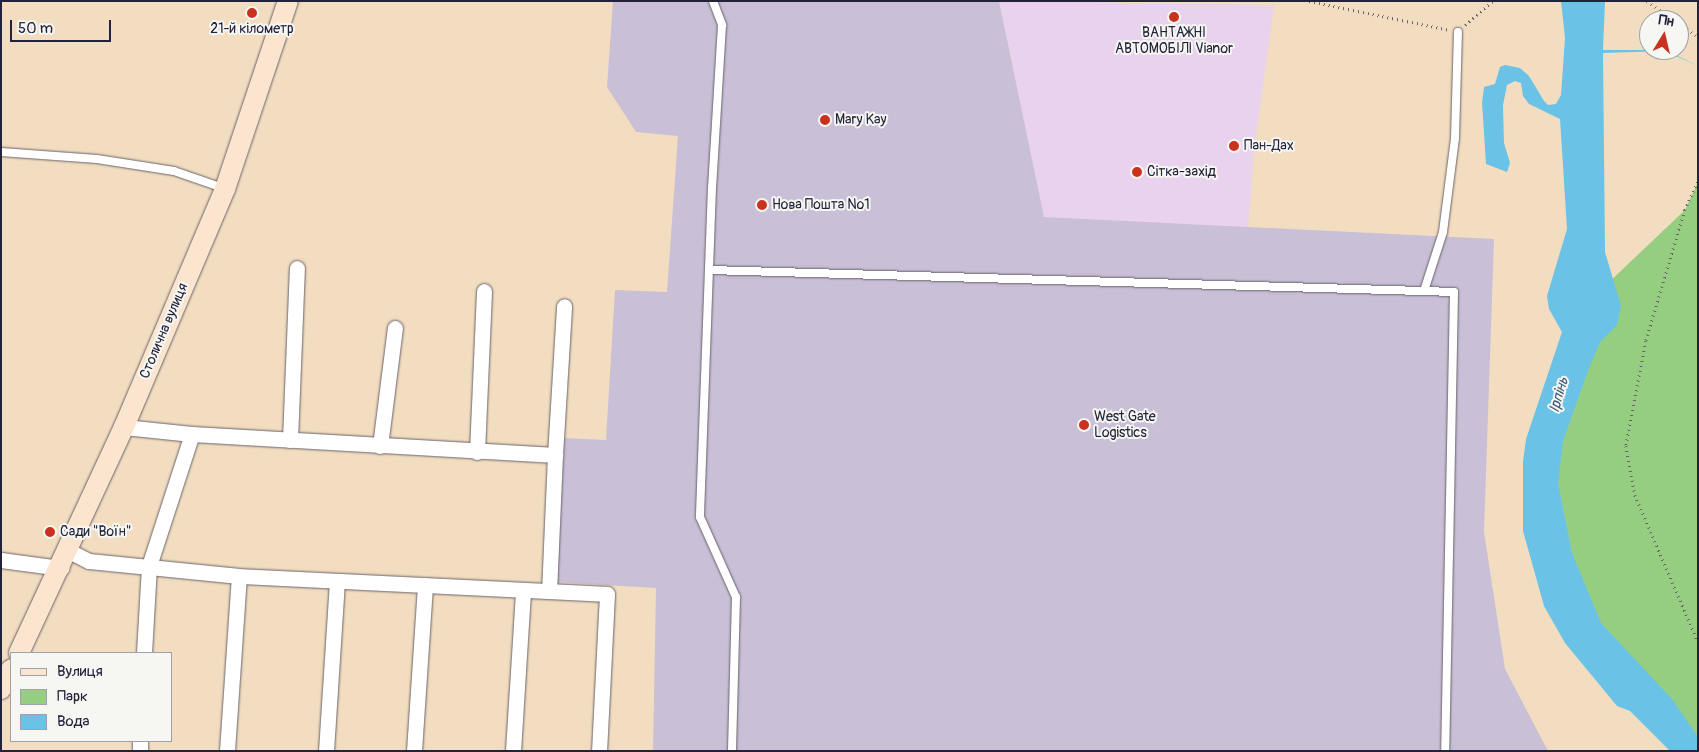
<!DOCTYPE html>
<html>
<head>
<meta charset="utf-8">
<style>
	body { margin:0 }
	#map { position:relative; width:1699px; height:752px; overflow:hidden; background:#f2ddc0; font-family:Pangolin,sans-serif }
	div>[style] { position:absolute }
	.built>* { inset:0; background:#e9d2ed }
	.industrial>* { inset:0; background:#c9bfd7 }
	.green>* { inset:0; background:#95ce80 }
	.water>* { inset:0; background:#6ac3e7 }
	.path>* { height:2.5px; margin-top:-1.25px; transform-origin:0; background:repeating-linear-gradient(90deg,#6b636a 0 1px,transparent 0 5px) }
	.roads { filter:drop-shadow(0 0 1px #6b636a) drop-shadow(0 0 1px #6b636a) }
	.lane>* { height:8px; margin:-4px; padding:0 4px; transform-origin:4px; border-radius:4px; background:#fff }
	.street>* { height:15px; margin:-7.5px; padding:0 7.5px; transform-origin:7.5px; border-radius:7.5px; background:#fff }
	.secondary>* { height:20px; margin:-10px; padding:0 10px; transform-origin:10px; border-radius:10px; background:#fce5cf }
	.dots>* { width:14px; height:14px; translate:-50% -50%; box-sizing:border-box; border:2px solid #f6f6f2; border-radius:50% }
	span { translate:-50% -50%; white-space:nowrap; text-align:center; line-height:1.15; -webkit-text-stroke:4px #f6f6f2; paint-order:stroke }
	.poi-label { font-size:14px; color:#22223b }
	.left { translate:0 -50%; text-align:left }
	.street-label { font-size:14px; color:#22223b }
	.water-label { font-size:15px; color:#3b5a77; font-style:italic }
	.frame { position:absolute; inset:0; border:2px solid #22223b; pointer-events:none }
	.legend { position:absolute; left:10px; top:652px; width:162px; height:90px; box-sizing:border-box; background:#f6f6f2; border:1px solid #a1a1a9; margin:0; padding:6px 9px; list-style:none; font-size:15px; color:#22223b }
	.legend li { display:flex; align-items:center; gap:10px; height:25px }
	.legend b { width:25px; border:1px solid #a1a1a9 }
	.north { position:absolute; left:1639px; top:10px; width:50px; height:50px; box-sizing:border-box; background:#f6f6f2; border:1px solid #a1a1a9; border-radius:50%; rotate:9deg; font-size:14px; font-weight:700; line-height:20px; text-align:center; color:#22223b }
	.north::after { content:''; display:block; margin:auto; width:18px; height:22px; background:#c8321e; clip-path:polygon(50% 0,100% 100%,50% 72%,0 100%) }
	.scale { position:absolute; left:10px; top:20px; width:101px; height:22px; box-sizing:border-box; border:2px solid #22223b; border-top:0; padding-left:6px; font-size:15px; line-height:18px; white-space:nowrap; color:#22223b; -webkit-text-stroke:4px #f6f6f2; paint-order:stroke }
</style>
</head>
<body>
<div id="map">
	<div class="built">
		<div style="clip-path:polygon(999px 1px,1274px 5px,1254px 150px,1248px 228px,1044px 217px)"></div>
	</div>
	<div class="industrial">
		<div style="clip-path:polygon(613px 1px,999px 1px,1044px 217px,1494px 239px,1484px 532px,1505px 669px,1548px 751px,653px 751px,656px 588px,554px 582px,563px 438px,606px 440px,615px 290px,667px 292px,678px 136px,636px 132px,607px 87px)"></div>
	</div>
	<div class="green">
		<div style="clip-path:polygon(1698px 182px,1698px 751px,1592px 639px,1544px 529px,1586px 304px,1685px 210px)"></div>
	</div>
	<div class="water">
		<div style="clip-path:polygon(1561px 1px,1605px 1px,1603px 50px,1666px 50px,1698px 66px,1665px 51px,1603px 53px,1605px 252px,1621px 306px,1617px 325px,1600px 342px,1589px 368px,1563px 441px,1558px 483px,1572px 553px,1601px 623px,1672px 699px,1698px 737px,1698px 751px,1670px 751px,1630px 711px,1617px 706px,1565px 643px,1544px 606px,1523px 531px,1523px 462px,1526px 439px,1562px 332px,1549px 309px,1547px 296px,1567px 229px,1560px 119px,1529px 104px,1523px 96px,1521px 83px,1515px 81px,1507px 85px,1503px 105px,1504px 143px,1510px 163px,1507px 172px,1486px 164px,1482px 103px,1484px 87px,1495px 84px,1500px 67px,1505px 65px,1520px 68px,1529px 76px,1544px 101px,1548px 105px,1556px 104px,1561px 95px,1565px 38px)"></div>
	</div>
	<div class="path">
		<div style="left:1309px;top:1px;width:144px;rotate:11.6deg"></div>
		<div style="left:1647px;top:1px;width:33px;rotate:35deg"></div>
		<div style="left:1679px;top:23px;width:24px;rotate:36deg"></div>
		<div style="left:1465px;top:25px;width:37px;rotate:-41deg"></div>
		<div style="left:1698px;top:182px;width:31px;rotate:115deg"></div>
		<div style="left:1685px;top:210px;width:137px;rotate:106.6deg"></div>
		<div style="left:1646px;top:341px;width:107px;rotate:100.8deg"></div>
		<div style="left:1626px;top:446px;width:50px;rotate:79.6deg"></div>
		<div style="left:1635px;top:495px;width:160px;rotate:66.8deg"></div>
	</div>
	<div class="roads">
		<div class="lane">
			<div style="left:713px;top:1px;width:26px;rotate:69deg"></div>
			<div style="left:722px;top:25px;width:162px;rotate:93.5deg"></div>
			<div style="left:712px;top:187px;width:330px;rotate:92.1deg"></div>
			<div style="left:700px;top:517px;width:88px;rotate:65.8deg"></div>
			<div style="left:736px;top:597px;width:154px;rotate:91.5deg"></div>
			<div style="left:1px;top:152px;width:96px;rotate:4.2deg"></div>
			<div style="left:97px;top:159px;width:78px;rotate:8.9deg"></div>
			<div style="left:174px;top:171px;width:52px;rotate:19.1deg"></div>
			<div style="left:710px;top:270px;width:744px;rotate:1.69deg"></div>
			<div style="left:1454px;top:292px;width:459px;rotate:91.1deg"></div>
			<div style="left:1424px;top:291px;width:62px;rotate:-72.1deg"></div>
			<div style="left:1443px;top:232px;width:95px;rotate:-82.7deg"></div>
			<div style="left:1455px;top:138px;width:106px;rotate:-88.4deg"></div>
		</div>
		<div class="street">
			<div style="left:124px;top:427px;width:68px;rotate:5.9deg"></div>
			<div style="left:192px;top:434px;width:364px;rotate:3.3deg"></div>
			<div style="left:555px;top:455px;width:136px;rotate:92.5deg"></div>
			<div style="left:290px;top:440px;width:172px;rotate:-87.7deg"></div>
			<div style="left:380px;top:446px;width:119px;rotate:-82.8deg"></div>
			<div style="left:477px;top:452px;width:161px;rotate:-87.5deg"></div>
			<div style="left:555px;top:455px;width:149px;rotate:-86.5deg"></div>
			<div style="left:69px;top:551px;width:22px;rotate:27deg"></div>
			<div style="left:89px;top:561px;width:151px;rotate:5.7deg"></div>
			<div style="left:239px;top:576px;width:368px;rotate:2.8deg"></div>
			<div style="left:607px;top:594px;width:157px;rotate:92.9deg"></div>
			<div style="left:1px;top:560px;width:61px;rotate:7.6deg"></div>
			<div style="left:144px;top:653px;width:87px;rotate:-86.7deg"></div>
			<div style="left:149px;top:566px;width:139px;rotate:-72deg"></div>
			<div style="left:140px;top:751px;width:10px;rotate:-90deg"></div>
			<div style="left:227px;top:751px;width:175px;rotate:-86.1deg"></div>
			<div style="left:326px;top:751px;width:170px;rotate:-86.3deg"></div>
			<div style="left:414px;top:751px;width:166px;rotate:-86.2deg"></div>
			<div style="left:513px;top:751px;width:161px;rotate:-86.4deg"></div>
		</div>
		<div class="secondary">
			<div style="left:19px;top:653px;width:249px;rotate:-65.1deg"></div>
			<div style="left:124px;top:427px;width:259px;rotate:-67deg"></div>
			<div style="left:225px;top:189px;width:198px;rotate:-71.5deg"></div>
			<div style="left:1px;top:689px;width:22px;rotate:-63deg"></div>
		</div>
	</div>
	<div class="dots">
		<div style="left:252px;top:13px;background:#c8321e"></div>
		<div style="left:1174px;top:17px;background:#c8321e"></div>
		<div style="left:825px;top:120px;background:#c8321e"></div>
		<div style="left:1234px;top:146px;background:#c8321e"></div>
		<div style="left:1137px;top:172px;background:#c8321e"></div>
		<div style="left:762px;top:205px;background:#c8321e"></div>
		<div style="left:1084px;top:425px;background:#c8321e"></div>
		<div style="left:50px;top:532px;background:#c8321e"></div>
	</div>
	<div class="poi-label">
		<span style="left:252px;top:29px">21-й кілометр</span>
		<span style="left:1174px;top:41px">ВАНТАЖНІ<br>АВТОМОБІЛІ Vianor</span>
		<span class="left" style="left:835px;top:120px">Mary Kay</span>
		<span class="left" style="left:1244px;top:146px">Пан-Дах</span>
		<span class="left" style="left:1147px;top:172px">Сітка-захід</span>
		<span class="left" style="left:772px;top:205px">Нова Пошта №1</span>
		<span class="left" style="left:1094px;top:425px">West Gate<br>Logistics</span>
		<span class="left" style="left:60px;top:532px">Сади "Воїн"</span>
	</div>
	<div class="street-label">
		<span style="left:164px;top:331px;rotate:-67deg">Столична вулиця</span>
	</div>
	<div class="water-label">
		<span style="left:1559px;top:395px;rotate:-74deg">Ірпінь</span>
	</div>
	<div class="frame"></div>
	<ul class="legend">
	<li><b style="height:6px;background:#fce5cf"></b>Вулиця</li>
	<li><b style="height:14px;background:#95ce80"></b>Парк</li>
	<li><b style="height:14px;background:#6ac3e7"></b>Вода</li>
	</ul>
	<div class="north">Пн</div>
	<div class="scale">50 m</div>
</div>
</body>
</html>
